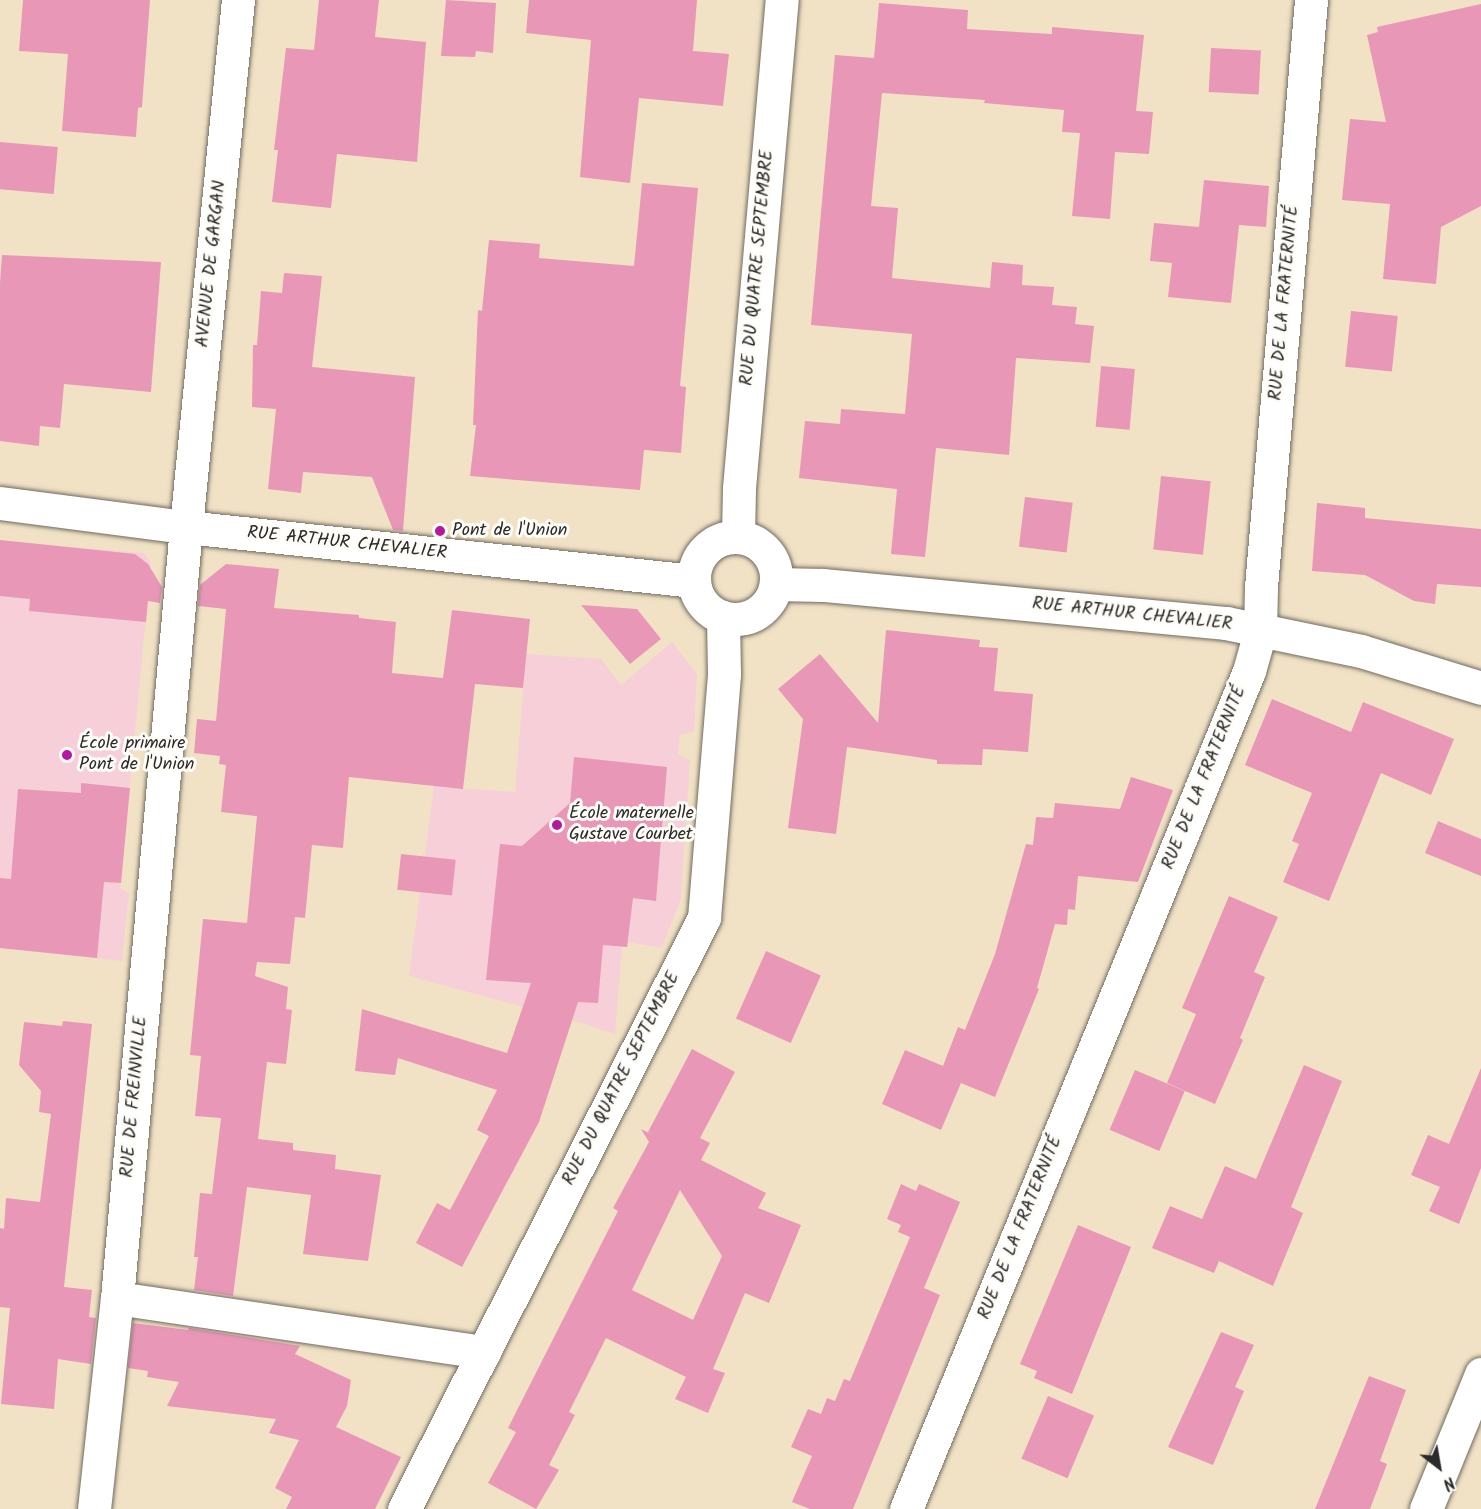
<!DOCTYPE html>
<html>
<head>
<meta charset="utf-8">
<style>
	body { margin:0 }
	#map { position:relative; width:1481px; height:1509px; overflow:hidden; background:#f1e2c5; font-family:Kalam,sans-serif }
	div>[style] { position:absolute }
	.built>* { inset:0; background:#f6cfd8 }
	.building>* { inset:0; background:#e997b7; transform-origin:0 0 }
	.roads { filter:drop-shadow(0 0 2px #706b61) drop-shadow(0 0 2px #706b61) }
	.minor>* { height:33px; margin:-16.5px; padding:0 16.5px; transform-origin:16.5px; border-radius:16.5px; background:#fff }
	.minor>.ring { margin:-16.5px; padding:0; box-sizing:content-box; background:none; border:33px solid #fff; border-radius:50% }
	.dots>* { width:16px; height:16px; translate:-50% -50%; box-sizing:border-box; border:3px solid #fdfcf7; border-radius:50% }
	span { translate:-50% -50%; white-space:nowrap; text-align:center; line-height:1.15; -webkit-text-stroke:6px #fdfcf7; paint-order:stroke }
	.street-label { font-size:18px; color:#2b2b2b }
	.poi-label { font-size:18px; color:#2b2b2b }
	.left { translate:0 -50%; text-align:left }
	.north { position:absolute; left:1409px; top:1437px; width:60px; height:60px; -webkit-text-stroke:4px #fdfcf7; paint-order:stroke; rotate:149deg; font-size:16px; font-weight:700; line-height:24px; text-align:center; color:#2b2b2b }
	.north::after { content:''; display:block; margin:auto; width:21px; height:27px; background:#2b2b2b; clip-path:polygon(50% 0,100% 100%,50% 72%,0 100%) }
</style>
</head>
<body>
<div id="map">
	<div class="built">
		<div style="clip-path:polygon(0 541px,144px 553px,151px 564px,120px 888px,129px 893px,122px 961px,0 948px)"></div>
		<div style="clip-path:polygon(672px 642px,697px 674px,694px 731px,680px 735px,678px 754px,690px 760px,681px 898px,662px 948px,628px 942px,627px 947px,622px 947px,615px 1034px,572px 1020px,409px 976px,434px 786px,515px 792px,526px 654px,601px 659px,621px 685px)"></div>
	</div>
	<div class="building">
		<div style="clip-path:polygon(23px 0,150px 0,142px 107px,138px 108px,136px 137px,62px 131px,68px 54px,19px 51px)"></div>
		<div style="clip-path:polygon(319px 0,379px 0,375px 37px,426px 42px,417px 162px,337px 154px,331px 208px,272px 202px,278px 150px,274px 150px,286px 48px,314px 50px)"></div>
		<div style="clip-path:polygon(446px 0,496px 3px,493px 53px,476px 51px,475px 57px,441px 56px)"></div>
		<div style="clip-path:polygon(529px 0,697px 0,693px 51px,729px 54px,723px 106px,639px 98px,630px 183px,580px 177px,591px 40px,526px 33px)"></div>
		<div style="clip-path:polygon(879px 3px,968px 10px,967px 29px,1052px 34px,1052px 27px,1144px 35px,1136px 111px,1153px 112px,1149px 154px,1115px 152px,1110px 219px,1072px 216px,1080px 133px,1062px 132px,1064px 110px,984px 103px,985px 100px,882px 93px,871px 206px,898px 208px,892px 278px,990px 288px,992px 262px,1023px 265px,1022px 285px,1054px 287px,1052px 305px,1077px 307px,1075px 324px,1094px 326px,1090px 363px,1016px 358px,1009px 455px,936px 448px,925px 557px,891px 554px,897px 489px,799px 478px,805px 421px,840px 424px,841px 409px,905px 414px,912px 334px,811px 325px,835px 55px,874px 58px)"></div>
		<div style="clip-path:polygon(1481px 4px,1481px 206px,1441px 227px,1436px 284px,1383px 279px,1390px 204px,1342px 200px,1350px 119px,1386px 122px,1367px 35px,1378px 32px,1377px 27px)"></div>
		<div style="left:1211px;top:48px;width:50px;height:44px;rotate:3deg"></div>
		<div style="left:0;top:142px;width:58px;height:47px;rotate:5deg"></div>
		<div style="clip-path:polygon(1204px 180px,1269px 186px,1266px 227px,1239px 225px,1231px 303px,1168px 297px,1172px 263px,1150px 261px,1154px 223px,1199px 227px)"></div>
		<div style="clip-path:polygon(642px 183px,698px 188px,680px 386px,686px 387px,681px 453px,644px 450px,640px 490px,470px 476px,476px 425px,473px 425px,478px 310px,482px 311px,489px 240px,540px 244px,539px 258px,634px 266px)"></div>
		<div style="clip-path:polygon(2px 255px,161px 262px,151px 392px,64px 384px,60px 428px,40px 426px,39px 446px,0 441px,0 283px)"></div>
		<div style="clip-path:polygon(284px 273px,322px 276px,312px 367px,415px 377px,403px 531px,393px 530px,372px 477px,303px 472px,301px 493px,268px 489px,276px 409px,252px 407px,253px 345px,257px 345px,261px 291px,282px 293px)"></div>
		<div style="left:1351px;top:311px;width:47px;height:56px;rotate:6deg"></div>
		<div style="left:1101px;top:366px;width:34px;height:61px;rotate:5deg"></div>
		<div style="left:1161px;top:476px;width:50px;height:74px;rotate:6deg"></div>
		<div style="left:1025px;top:497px;width:48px;height:50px;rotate:7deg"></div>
		<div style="clip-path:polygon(1317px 503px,1365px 508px,1365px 518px,1481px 529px,1481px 587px,1437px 584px,1435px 604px,1414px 601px,1365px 575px,1312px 571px)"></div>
		<div style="clip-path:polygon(0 540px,135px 554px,148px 564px,162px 587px,160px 603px,148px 601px,146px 622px,29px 611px,30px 599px,0 596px)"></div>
		<div style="clip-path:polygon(226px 564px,279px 569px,274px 608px,359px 615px,359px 618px,396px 622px,392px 673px,443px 678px,452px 610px,530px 619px,523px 688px,475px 684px,463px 789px,349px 777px,343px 848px,312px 845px,305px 918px,295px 917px,290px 964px,257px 962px,255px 976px,288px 987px,286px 1009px,292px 1010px,286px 1064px,267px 1062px,258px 1139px,293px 1143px,293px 1150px,336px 1155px,335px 1169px,381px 1175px,368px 1261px,303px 1254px,311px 1195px,247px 1187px,233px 1296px,194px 1290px,198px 1257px,194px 1257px,200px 1193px,212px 1194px,221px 1118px,195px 1116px,201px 1056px,190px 1055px,203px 919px,247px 923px,257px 816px,221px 812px,226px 765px,219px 764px,220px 756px,194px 753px,197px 719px,216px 721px,226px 609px,198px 606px,200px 585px)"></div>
		<div style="clip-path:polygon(581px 605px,637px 609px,661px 639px,630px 664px)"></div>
		<div style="clip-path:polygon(886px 630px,980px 640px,979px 647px,998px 648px,994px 691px,1033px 694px,1028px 752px,983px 749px,982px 765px,937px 764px,937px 760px,847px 747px,836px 834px,788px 828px,803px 719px,778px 689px,820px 654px,878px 723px)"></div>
		<div style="clip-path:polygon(1272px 699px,1351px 732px,1363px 702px,1454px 739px,1431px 795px,1381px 773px,1329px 901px,1283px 882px,1299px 844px,1292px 841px,1312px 793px,1245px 765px)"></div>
		<div style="clip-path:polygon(574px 757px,667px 767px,656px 901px,633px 898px,627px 947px,603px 945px,598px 1003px,578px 1002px,539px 1122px,462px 1267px,416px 1243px,437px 1203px,450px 1210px,489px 1136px,477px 1130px,497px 1090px,398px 1058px,395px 1075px,355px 1071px,362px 1009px,507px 1053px,531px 983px,486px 980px,500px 844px,522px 846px,570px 803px)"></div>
		<div style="clip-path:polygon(1131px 777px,1173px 790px,1138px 882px,1078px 876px,1075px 910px,1068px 909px,1067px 925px,1055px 924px,1037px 988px,1039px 989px,995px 1097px,961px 1083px,941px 1130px,882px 1104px,905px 1050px,943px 1066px,958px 1027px,965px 1030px,995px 954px,1026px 844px,1033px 845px,1036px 817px,1053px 818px,1055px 803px,1120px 809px)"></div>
		<div style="clip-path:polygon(81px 783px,130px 788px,121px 883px,104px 882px,97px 958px,0 948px,0 878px,11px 879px,18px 789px,81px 793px)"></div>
		<div style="clip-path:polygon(1438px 821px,1481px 839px,1481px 876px,1425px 853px)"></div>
		<div style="left:401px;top:854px;width:55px;height:36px;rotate:6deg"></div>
		<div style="clip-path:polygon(1229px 896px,1278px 917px,1254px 972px,1265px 977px,1240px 1038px,1243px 1040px,1215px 1104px,1167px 1083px,1196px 1014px,1182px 1008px)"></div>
		<div style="left:766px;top:951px;width:60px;height:74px;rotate:24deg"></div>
		<div style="clip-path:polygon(63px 1021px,92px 1024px,64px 1287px,92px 1290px,89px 1317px,96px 1318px,91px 1364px,58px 1359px,54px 1409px,1px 1404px,10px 1308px,0 1307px,0 1228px,4px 1229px,6px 1198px,40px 1202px,51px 1114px,39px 1112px,41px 1091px,19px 1065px,24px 1022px,62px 1026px)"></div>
		<div style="clip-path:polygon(evenodd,692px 1049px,735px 1072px,700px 1138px,710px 1143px,701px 1160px,766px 1193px,758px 1208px,801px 1225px,769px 1303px,745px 1293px,713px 1369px,725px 1373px,708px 1413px,675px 1399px,686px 1377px,606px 1338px,569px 1412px,575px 1415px,549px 1465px,559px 1470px,536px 1509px,488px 1483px,516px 1432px,508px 1428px,618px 1211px,613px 1208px,649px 1142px,641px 1129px,653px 1135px,648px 1132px,692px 1049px,680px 1190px,722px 1256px,693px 1320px,632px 1290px,680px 1190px)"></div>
		<div style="clip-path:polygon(1304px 1065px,1342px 1081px,1291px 1207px,1303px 1213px,1273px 1286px,1219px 1261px,1214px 1273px,1152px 1248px,1170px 1206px,1202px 1219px,1225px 1166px,1256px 1179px)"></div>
		<div style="clip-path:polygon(1481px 1068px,1481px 1168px,1459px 1224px,1429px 1211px,1440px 1187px,1411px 1175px,1428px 1135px,1449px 1144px)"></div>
		<div style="left:1135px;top:1070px;width:54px;height:65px;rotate:23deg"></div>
		<div style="clip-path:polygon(901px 1184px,916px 1191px,919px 1184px,960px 1202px,924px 1288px,940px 1295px,853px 1509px,810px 1509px,792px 1502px,812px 1456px,791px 1447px,808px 1409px,821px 1414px,827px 1398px,835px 1401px,844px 1379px,850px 1381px,910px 1237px,898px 1232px,901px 1225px,887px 1219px)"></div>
		<div style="clip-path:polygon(1078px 1225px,1131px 1247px,1072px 1394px,1034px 1378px,1037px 1371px,1020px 1364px)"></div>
		<div style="clip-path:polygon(133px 1323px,188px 1330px,189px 1328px,300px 1346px,295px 1354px,351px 1380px,347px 1406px,336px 1427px,401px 1457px,375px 1509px,286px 1509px,292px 1497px,275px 1488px,299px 1440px,269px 1433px,276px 1419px,167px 1406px,179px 1382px,147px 1377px,148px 1371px,128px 1368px)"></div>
		<div style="clip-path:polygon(1221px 1332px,1254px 1345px,1235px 1387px,1244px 1391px,1213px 1465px,1168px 1447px)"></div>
		<div style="clip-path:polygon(1369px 1376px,1406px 1390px,1380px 1461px,1387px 1464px,1370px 1509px,1315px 1509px)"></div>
		<div style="left:1048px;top:1396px;width:50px;height:68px;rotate:23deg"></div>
	</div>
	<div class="roads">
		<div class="minor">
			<div style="left:238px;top:0;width:530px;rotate:95.64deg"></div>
			<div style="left:186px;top:527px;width:774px;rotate:95.11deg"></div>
			<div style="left:117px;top:1298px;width:371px;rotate:8.4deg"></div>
			<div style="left:0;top:503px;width:188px;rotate:7.4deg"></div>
			<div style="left:186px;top:527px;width:511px;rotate:6.07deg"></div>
			<div style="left:738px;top:536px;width:48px;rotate:-88.8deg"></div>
			<div style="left:739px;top:488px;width:490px;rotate:-85deg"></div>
			<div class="ring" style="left:694px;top:537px;width:49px;height:49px"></div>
			<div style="left:776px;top:584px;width:47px;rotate:1.2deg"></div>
			<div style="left:823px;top:585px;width:405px;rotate:5.4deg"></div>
			<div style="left:1226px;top:623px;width:138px;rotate:11.7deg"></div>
			<div style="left:1361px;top:651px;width:126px;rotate:17.1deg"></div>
			<div style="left:94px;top:1509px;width:212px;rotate:-83.8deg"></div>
			<div style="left:404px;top:1509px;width:663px;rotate:-63.09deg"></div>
			<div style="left:704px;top:918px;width:245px;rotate:-85.3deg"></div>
			<div style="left:724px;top:674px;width:57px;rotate:-91deg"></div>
			<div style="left:906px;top:1509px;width:905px;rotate:-67.74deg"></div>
			<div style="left:1249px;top:671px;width:41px;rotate:-74.2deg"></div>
			<div style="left:1260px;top:632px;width:45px;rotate:-88.7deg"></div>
			<div style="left:1261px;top:587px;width:589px;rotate:-85.13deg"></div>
			<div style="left:1426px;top:1509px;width:146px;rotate:-67.8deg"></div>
		</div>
	</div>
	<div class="dots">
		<div style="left:440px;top:531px;background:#b5179e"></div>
		<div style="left:67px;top:755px;background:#b5179e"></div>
		<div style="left:557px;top:825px;background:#b5179e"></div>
	</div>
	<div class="street-label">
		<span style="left:212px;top:264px;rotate:-84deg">AVENUE DE GARGAN</span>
		<span style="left:758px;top:268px;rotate:-85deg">RUE DU QUATRE SEPTEMBRE</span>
		<span style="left:1285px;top:303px;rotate:-85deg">RUE DE LA FRATERNITÉ</span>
		<span style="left:347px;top:544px;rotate:6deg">RUE ARTHUR CHEVALIER</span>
		<span style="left:1132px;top:615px;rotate:6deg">RUE ARTHUR CHEVALIER</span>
		<span style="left:1205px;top:778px;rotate:-68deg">RUE DE LA FRATERNITÉ</span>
		<span style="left:622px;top:1079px;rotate:-63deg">RUE DU QUATRE SEPTEMBRE</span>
		<span style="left:135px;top:1097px;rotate:-85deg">RUE DE FREINVILLE</span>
		<span style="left:1021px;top:1228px;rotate:-68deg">RUE DE LA FRATERNITÉ</span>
	</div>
	<div class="poi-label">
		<span class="left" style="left:452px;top:531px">Pont de l'Union</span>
		<span class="left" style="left:79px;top:755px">École primaire<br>Pont de l'Union</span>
		<span class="left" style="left:569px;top:825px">École maternelle<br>Gustave Courbet</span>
	</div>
	<div class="north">N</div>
</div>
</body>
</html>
